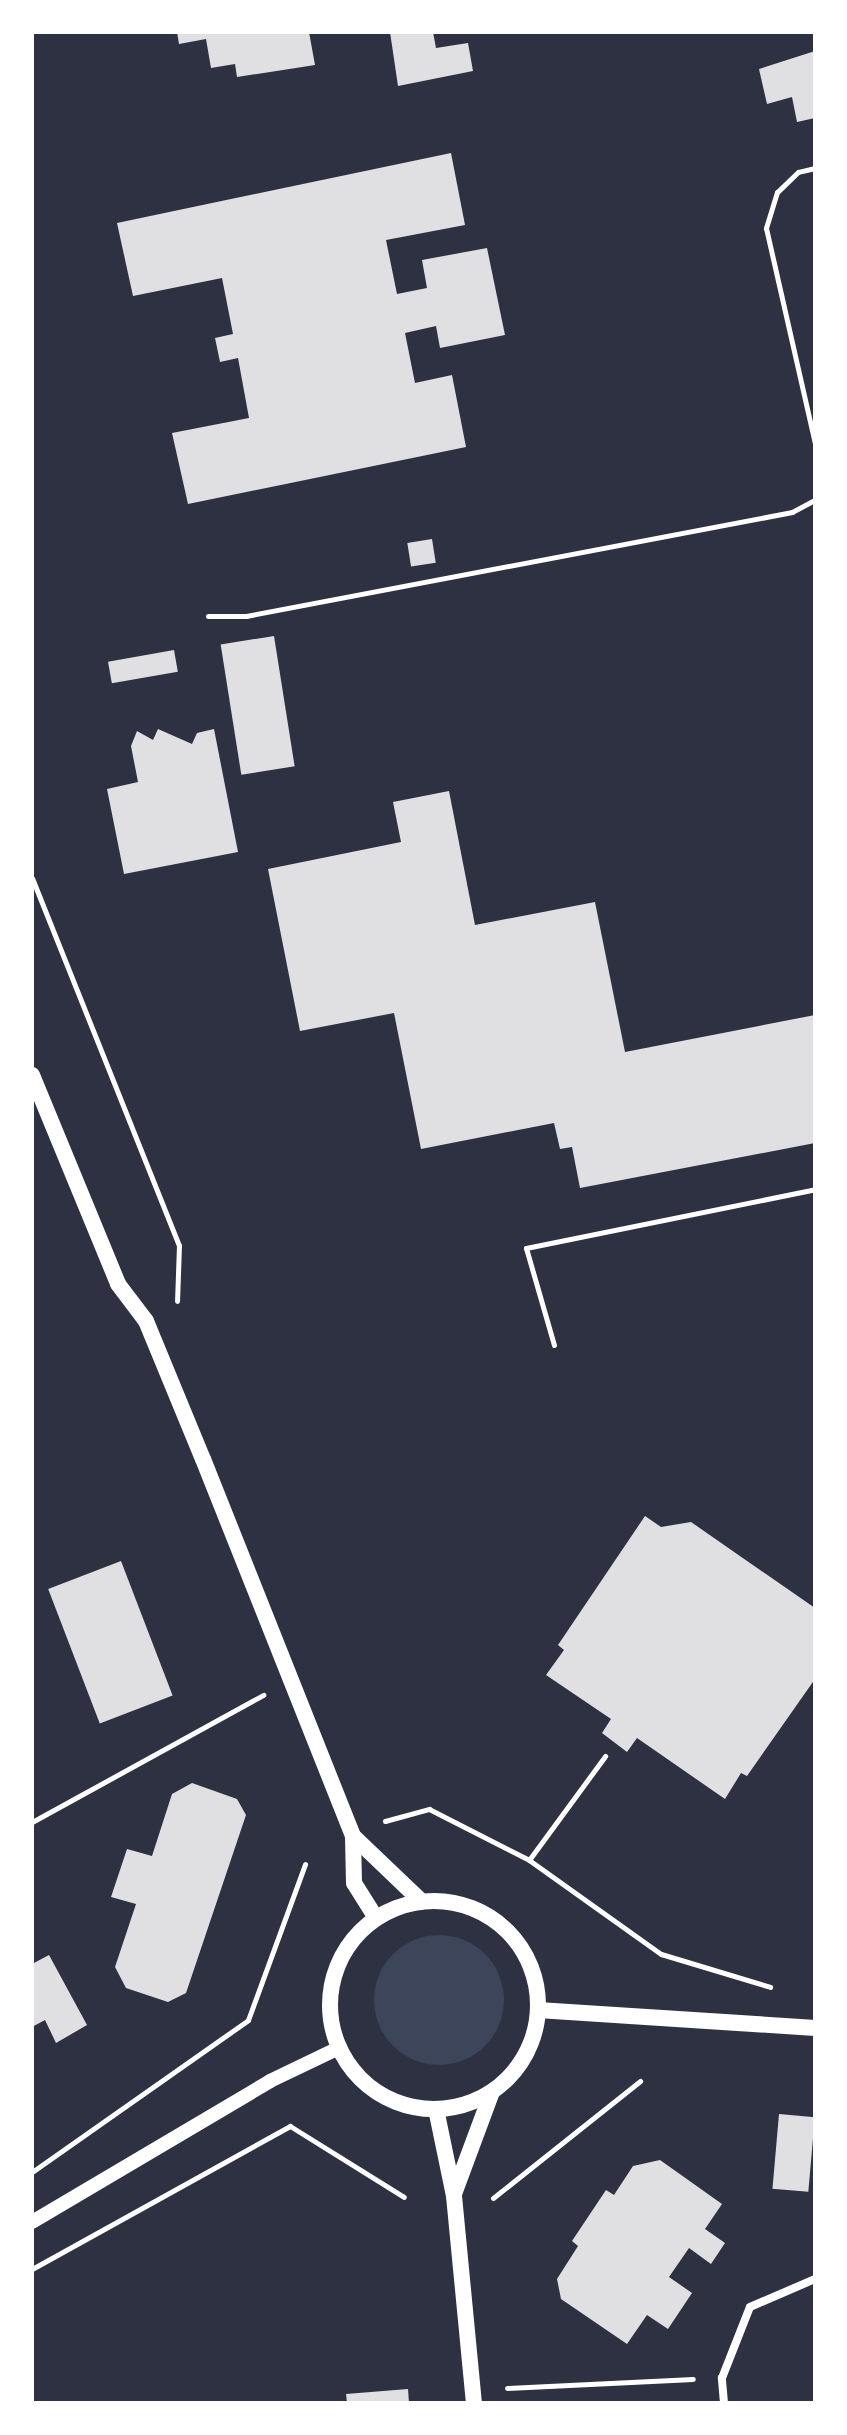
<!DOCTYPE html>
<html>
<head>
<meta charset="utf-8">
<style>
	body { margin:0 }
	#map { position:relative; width:847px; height:2435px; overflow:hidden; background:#2d3142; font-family:Karla,sans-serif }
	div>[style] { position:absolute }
	.green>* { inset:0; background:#3c4559 }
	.round { border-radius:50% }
	.building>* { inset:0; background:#e0e0e3; transform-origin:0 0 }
	.path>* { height:5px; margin:-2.5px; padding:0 2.5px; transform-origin:2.5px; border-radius:2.5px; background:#fff }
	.minor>* { height:8px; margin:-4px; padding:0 4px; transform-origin:4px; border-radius:4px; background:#fff }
	.tertiary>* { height:14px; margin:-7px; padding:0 7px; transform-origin:7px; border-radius:7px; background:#fff }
	.secondary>* { height:16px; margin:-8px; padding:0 8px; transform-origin:8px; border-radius:8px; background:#fff }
	.secondary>.ring { margin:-8px; padding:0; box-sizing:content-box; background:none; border:16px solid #fff; border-radius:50% }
	span { translate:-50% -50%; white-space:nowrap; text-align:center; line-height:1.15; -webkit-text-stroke:6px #fff; paint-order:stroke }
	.frame { position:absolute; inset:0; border:34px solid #fff; pointer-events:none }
</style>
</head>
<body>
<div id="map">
	<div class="green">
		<div class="round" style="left:374px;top:1935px;width:130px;height:130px"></div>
	</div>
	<div class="building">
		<div style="clip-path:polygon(177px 32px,309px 32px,315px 65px,237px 77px,235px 64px,211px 68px,206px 39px,179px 44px)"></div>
		<div style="clip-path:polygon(390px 32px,433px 32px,436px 48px,468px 43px,473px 71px,398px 86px)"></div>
		<div style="clip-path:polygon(815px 51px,815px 118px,797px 122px,792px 97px,767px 104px,759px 69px)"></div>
		<div style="clip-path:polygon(451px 153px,465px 225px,386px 240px,397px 294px,427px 288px,422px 260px,487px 248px,505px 335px,440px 348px,436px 326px,405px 333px,415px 383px,452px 375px,466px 447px,188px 504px,172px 433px,249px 418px,238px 358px,220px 362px,215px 338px,233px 334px,222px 278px,133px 296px,117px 223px)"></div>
		<div style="left:432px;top:539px;width:24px;height:25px;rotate:81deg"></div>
		<div style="left:274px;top:636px;width:132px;height:54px;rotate:81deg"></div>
		<div style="left:174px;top:650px;width:22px;height:67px;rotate:80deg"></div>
		<div style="clip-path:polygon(158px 729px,192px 744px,197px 733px,214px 729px,238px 852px,124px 874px,107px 789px,138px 782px,131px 746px,137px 731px,153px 740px)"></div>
		<div style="clip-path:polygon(449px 791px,475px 925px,595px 902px,625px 1052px,815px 1015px,815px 1143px,580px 1188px,572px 1147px,560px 1149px,554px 1123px,421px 1149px,394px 1013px,300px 1031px,268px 869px,401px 842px,393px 802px)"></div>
		<div style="clip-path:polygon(645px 1516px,661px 1527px,691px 1522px,815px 1608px,815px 1679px,747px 1776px,741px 1773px,725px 1799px,637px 1738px,627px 1752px,602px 1733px,611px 1719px,546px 1675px,564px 1650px,558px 1645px)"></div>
		<div style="left:121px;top:1561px;width:144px;height:78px;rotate:69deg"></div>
		<div style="clip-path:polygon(192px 1783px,237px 1799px,246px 1815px,186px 1993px,168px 2002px,126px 1988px,115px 1967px,136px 1904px,111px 1897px,127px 1849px,152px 1856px,172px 1794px)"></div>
		<div style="clip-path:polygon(49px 1955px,87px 2025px,56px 2043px,45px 2020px,32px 2027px,32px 1964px)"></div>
		<div style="left:779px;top:2114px;width:36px;height:75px;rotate:5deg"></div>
		<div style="clip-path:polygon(660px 2160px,722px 2204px,705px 2229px,725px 2243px,711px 2264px,689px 2248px,669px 2277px,692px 2293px,668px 2329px,647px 2315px,627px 2344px,561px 2299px,557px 2279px,578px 2246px,572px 2241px,606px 2190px,614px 2195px,633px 2166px)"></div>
		<div style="clip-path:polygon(408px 2389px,409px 2403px,347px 2403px,346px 2394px)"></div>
	</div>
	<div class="path">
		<div style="left:815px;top:168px;width:17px;rotate:167deg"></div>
		<div style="left:798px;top:172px;width:29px;rotate:136deg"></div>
		<div style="left:777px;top:192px;width:38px;rotate:107deg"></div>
		<div style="left:766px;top:228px;width:221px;rotate:77.2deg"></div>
		<div style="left:208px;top:616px;width:38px"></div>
		<div style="left:246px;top:616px;width:556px;rotate:-10.78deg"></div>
		<div style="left:792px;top:512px;width:26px;rotate:-28deg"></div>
		<div style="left:32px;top:878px;width:395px;rotate:68.2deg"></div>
		<div style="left:179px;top:1245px;width:56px;rotate:92deg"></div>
		<div style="left:554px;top:1345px;width:101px;rotate:-106.1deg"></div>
		<div style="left:526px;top:1248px;width:295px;rotate:-11.5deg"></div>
		<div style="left:385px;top:1821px;width:46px;rotate:-15.3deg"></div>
		<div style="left:429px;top:1809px;width:112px;rotate:27deg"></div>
		<div style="left:529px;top:1860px;width:162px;rotate:35.5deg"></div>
		<div style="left:661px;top:1954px;width:114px;rotate:16.8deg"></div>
		<div style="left:32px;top:1822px;width:264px;rotate:-28.8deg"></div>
		<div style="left:529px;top:1860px;width:129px;rotate:-53.8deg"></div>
		<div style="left:32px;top:2172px;width:264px;rotate:-35.1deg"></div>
		<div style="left:248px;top:2020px;width:166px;rotate:-69.9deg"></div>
		<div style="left:493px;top:2198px;width:188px;rotate:-38.5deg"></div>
		<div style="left:32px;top:2269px;width:295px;rotate:-29deg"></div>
		<div style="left:290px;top:2126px;width:134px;rotate:31.9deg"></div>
		<div style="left:507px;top:2388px;width:186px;rotate:-2.8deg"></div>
	</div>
	<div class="minor">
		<div style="left:724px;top:2403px;width:25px;rotate:-95deg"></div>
		<div style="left:722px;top:2378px;width:76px;rotate:-68.5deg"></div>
		<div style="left:750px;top:2307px;width:71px;rotate:-23.3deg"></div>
	</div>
	<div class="tertiary">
		<div style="left:32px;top:2222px;width:277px;rotate:-30.6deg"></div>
		<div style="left:270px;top:2081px;width:76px;rotate:-25.6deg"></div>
	</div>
	<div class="secondary">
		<div style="left:32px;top:1075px;width:226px;rotate:67.6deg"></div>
		<div style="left:118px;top:1284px;width:46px;rotate:52.9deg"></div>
		<div style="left:146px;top:1321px;width:149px;rotate:67.6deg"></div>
		<div style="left:203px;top:1459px;width:406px;rotate:68.3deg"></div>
		<div style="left:353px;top:1836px;width:47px;rotate:88.8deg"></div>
		<div style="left:354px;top:1883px;width:41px;rotate:57.8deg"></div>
		<div style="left:353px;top:1836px;width:95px;rotate:43.7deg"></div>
		<div class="ring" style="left:330px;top:1901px;width:192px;height:192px"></div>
		<div style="left:538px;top:2010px;width:278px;rotate:3.7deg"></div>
		<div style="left:436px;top:2109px;width:89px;rotate:78.3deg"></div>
		<div style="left:454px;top:2196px;width:208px;rotate:84.5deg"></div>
		<div style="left:454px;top:2194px;width:109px;rotate:-69.6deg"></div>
	</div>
	<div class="frame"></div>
</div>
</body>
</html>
